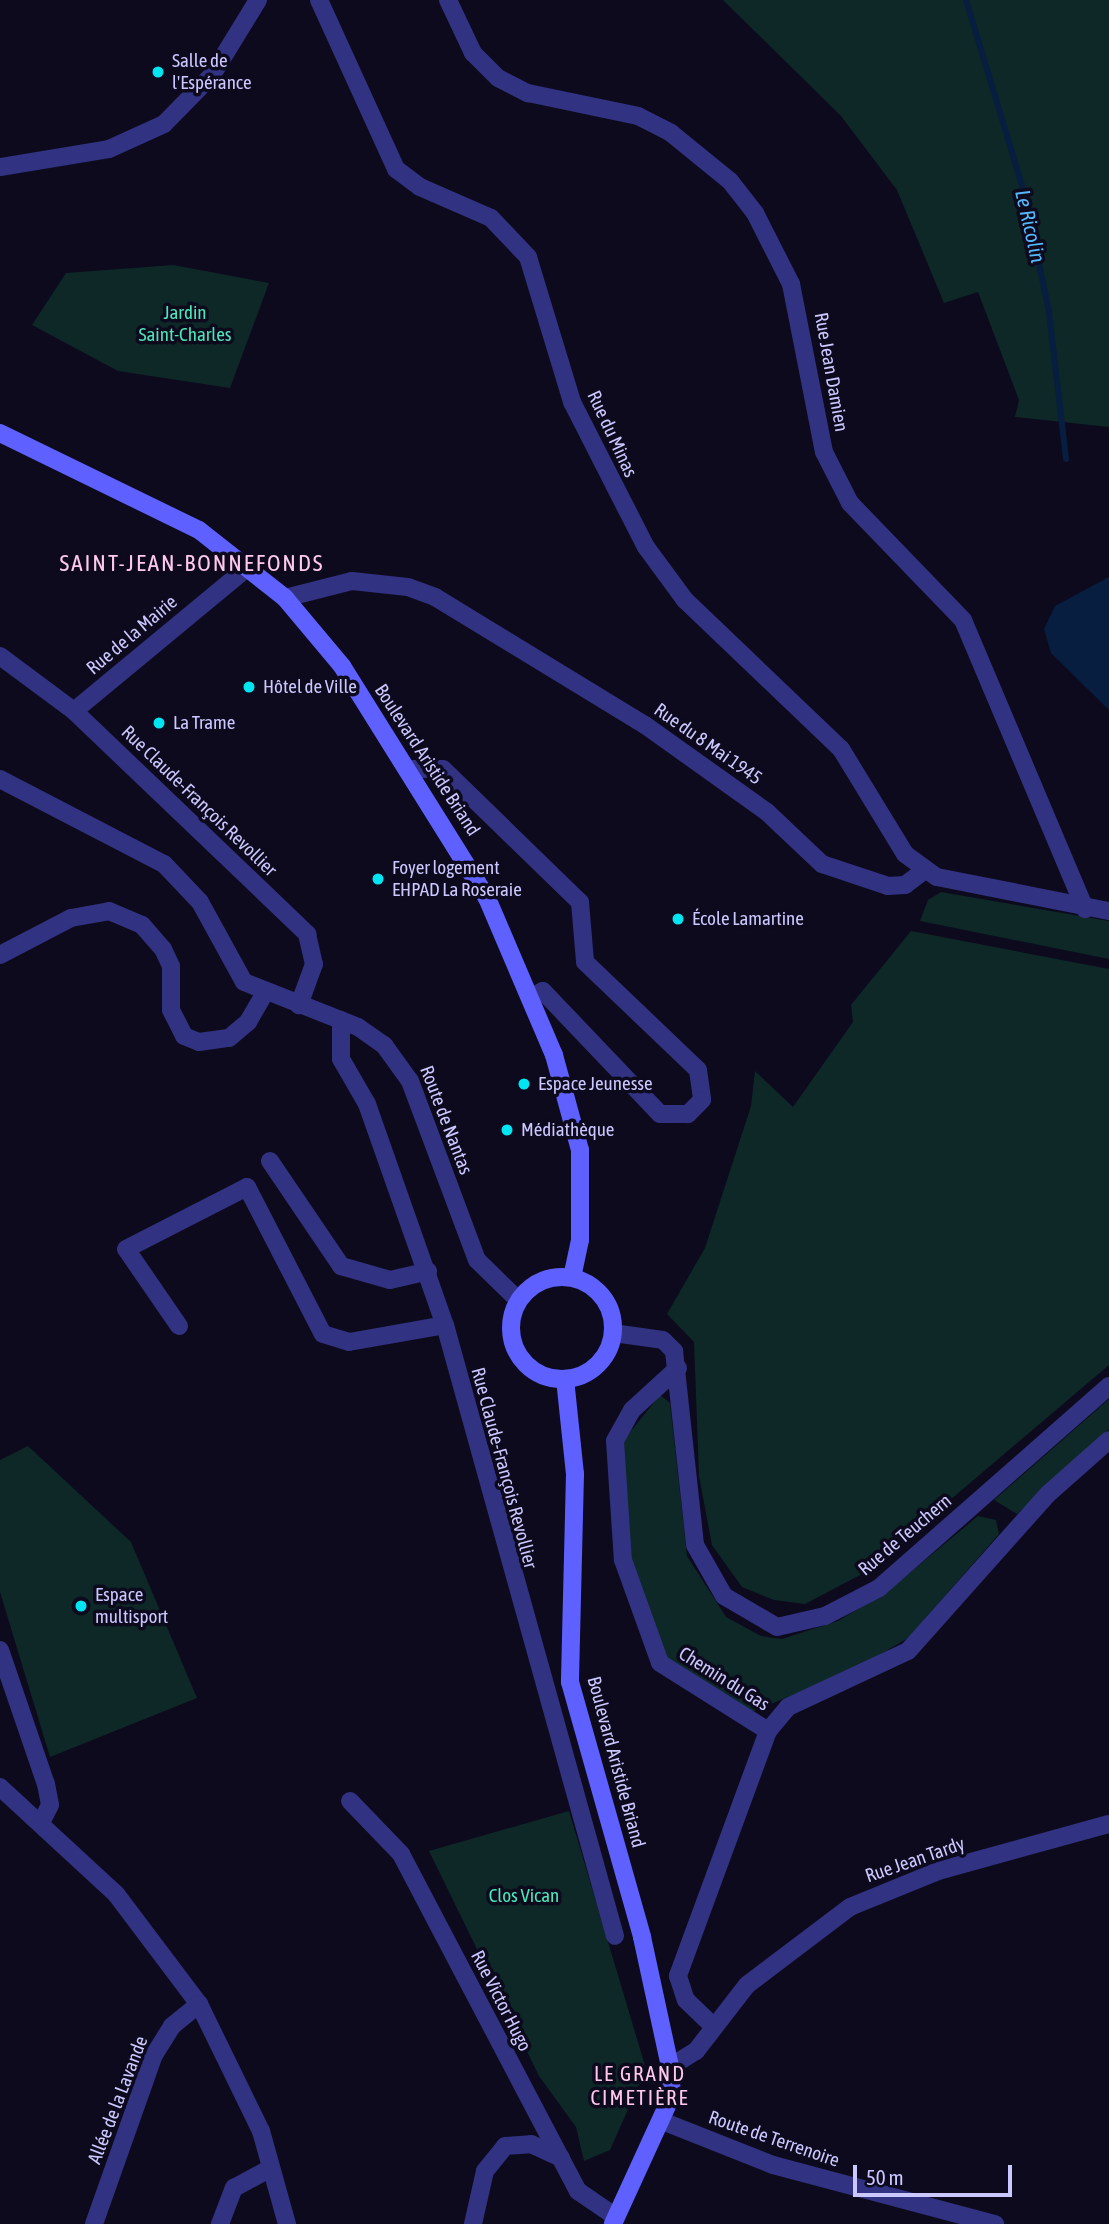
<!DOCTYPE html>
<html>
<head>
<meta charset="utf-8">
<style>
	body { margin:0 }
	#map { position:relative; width:1109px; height:2224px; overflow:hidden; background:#0d0a1e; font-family:"Asap Condensed",sans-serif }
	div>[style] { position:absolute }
	.green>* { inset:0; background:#0d2826 }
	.water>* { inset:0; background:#071e40 }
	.stream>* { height:6px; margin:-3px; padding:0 3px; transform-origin:3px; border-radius:3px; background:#071e40 }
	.minor>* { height:18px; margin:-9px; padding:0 9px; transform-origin:9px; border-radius:9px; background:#313281 }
	.tertiary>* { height:18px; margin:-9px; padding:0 9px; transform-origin:9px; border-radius:9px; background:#313281 }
	.secondary>* { height:18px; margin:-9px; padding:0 9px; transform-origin:9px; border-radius:9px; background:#5e61ff }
	.secondary>.ring { margin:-9px; padding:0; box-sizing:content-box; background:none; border:18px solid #5e61ff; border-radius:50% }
	.dots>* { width:19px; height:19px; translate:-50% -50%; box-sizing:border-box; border:4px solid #0d0a1e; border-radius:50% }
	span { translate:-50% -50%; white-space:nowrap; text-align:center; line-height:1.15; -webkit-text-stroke:7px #0d0a1e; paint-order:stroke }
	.poi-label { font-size:19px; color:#cbc7ff }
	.left { translate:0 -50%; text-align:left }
	.park-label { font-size:19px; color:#4be7b9 }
	.street-label { font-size:19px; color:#cbc7ff }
	.water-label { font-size:21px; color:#55b8ff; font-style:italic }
	.neighbourhood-label { font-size:21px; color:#ffc9ee; letter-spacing:2px }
	.quarter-label { font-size:23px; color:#ffc9ee; letter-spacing:2px }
	.scale { position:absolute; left:853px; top:2165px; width:159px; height:32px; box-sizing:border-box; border:4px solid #cbc7ff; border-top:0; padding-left:9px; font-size:21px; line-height:24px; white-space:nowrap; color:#cbc7ff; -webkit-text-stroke:5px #0d0a1e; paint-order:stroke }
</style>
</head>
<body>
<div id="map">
	<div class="green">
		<div style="clip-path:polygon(723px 0,1109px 0,1109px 427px,1015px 417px,1019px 400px,978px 292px,944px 303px,897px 190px,841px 116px)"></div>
		<div style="clip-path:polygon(173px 265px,269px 283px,230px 388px,118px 371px,32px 325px,66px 273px)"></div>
		<div style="clip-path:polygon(941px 892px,1109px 921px,1109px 959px,920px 921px,928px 900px)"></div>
		<div style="clip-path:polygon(911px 931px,1109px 969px,1109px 1365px,864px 1573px,805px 1604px,774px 1600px,742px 1587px,712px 1545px,699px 1476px,694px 1342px,667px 1314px,705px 1248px,751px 1106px,755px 1071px,793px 1107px,853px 1022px,851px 1005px)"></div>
		<div style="clip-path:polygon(660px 1395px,670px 1403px,687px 1556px,726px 1617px,761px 1636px,782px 1639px,838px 1621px,889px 1590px,978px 1516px,996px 1520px,999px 1534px,908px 1638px,859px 1667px,747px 1714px,668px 1661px,627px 1557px,622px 1442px)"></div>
		<div style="clip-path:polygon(1109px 1399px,1109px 1429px,1017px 1514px,994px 1500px)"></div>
		<div style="clip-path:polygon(28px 1446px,131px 1542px,197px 1698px,50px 1757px,0 1592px,0 1460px)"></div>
		<div style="clip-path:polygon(569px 1811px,646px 2069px,610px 2150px,584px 2161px,576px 2127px,539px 2076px,429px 1851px)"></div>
	</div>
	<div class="water">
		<div style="clip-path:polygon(1109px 577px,1109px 710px,1051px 653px,1044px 629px,1055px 606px)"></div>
	</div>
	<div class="stream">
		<div style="left:966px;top:0;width:201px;rotate:73.2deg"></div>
		<div style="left:1024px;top:192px;width:123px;rotate:78.2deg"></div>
		<div style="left:1049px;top:312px;width:148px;rotate:83.4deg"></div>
	</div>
	<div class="minor">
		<div style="left:319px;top:0;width:186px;rotate:65.5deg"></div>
		<div style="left:396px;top:169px;width:30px;rotate:37deg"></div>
		<div style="left:420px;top:187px;width:77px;rotate:23.6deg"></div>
		<div style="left:491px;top:218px;width:54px;rotate:46.5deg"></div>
		<div style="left:528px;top:257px;width:152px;rotate:73.1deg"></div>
		<div style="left:572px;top:402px;width:163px;rotate:63deg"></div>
		<div style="left:646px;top:547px;width:66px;rotate:53.7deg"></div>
		<div style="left:685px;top:600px;width:216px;rotate:43.7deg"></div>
		<div style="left:841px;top:749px;width:123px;rotate:58.6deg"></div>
		<div style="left:905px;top:854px;width:39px;rotate:36deg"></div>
		<div style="left:937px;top:877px;width:175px;rotate:11.2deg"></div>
		<div style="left:448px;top:0;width:59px;rotate:64.7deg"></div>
		<div style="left:473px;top:53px;width:35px;rotate:45deg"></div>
		<div style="left:498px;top:78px;width:34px;rotate:27deg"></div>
		<div style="left:528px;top:93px;width:112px;rotate:11.8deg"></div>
		<div style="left:638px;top:116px;width:37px;rotate:27deg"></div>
		<div style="left:671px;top:133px;width:76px;rotate:39.1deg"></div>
		<div style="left:730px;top:181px;width:41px;rotate:52deg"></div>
		<div style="left:755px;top:213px;width:80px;rotate:63.1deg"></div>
		<div style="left:791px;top:284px;width:171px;rotate:78.9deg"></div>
		<div style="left:824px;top:452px;width:57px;rotate:63deg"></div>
		<div style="left:850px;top:503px;width:163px;rotate:46deg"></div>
		<div style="left:963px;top:620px;width:314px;rotate:67.1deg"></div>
		<div style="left:0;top:167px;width:110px;rotate:-9.4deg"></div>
		<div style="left:109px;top:149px;width:60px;rotate:-24.4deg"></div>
		<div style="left:164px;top:124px;width:69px;rotate:-45.6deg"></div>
		<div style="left:212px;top:75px;width:88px;rotate:-58.5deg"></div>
		<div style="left:285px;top:598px;width:69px;rotate:-14.2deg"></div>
		<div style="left:352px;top:581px;width:56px;rotate:6.1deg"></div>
		<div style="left:408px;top:587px;width:29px;rotate:20deg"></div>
		<div style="left:435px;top:597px;width:246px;rotate:31.4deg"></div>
		<div style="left:645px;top:725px;width:150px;rotate:35.5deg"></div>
		<div style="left:767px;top:812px;width:76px;rotate:43.4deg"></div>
		<div style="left:822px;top:864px;width:70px;rotate:18.4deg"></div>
		<div style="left:888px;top:886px;width:17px;rotate:-3deg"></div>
		<div style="left:905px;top:885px;width:21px;rotate:-37deg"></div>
		<div style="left:0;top:656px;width:92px;rotate:36.6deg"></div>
		<div style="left:74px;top:711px;width:323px;rotate:43.7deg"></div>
		<div style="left:307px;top:934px;width:31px;rotate:77deg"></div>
		<div style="left:314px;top:964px;width:44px;rotate:110.1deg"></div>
		<div style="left:74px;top:711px;width:227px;rotate:-39.6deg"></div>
		<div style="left:409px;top:769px;width:34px"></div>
		<div style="left:443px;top:769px;width:191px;rotate:44.2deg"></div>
		<div style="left:580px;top:902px;width:60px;rotate:85.2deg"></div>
		<div style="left:585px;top:962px;width:156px;rotate:43.7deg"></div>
		<div style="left:698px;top:1070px;width:30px;rotate:82deg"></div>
		<div style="left:702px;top:1100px;width:20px;rotate:135deg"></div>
		<div style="left:688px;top:1114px;width:28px;rotate:180deg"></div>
		<div style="left:660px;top:1114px;width:170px;rotate:-133.6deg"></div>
		<div style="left:543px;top:991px;width:13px;rotate:153deg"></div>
		<div style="left:0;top:955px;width:80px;rotate:-27.5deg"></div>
		<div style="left:71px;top:918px;width:39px;rotate:-10deg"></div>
		<div style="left:109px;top:911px;width:36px;rotate:23deg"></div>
		<div style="left:142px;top:925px;width:32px;rotate:49deg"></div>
		<div style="left:163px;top:949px;width:19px;rotate:65deg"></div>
		<div style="left:171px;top:966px;width:44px;rotate:90deg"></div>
		<div style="left:171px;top:1010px;width:29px;rotate:63deg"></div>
		<div style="left:184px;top:1036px;width:16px;rotate:22deg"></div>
		<div style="left:199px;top:1042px;width:30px;rotate:-8deg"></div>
		<div style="left:229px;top:1038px;width:25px;rotate:-40deg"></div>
		<div style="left:248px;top:1022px;width:34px;rotate:-60deg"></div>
		<div style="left:341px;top:1020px;width:39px;rotate:90deg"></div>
		<div style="left:341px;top:1059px;width:52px;rotate:60deg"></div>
		<div style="left:367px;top:1104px;width:234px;rotate:70.6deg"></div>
		<div style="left:445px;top:1325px;width:634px;rotate:74.45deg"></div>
		<div style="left:270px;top:1161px;width:127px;rotate:55.9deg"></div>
		<div style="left:341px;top:1266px;width:51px;rotate:15.9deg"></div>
		<div style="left:390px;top:1280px;width:39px;rotate:-13deg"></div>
		<div style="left:179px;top:1326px;width:93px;rotate:-124.5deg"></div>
		<div style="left:126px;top:1249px;width:136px;rotate:-27.1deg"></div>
		<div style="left:247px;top:1187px;width:165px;rotate:62.7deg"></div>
		<div style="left:323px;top:1334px;width:27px;rotate:17deg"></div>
		<div style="left:349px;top:1342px;width:97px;rotate:-10deg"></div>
		<div style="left:613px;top:1333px;width:50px;rotate:8deg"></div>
		<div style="left:663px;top:1340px;width:16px;rotate:45deg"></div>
		<div style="left:674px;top:1351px;width:195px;rotate:83.8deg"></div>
		<div style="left:695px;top:1545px;width:59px;rotate:60.4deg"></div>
		<div style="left:724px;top:1596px;width:61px;rotate:30.3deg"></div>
		<div style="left:777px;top:1627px;width:49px;rotate:-12.9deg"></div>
		<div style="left:825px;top:1616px;width:61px;rotate:-27.4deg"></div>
		<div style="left:879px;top:1588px;width:306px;rotate:-41.3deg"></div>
		<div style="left:678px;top:1368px;width:62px;rotate:137.6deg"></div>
		<div style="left:632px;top:1410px;width:35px;rotate:119deg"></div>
		<div style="left:615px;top:1441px;width:119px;rotate:86.2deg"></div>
		<div style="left:623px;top:1560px;width:109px;rotate:70.2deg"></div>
		<div style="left:660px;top:1663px;width:128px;rotate:32.2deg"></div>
		<div style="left:768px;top:1731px;width:261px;rotate:110.2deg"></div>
		<div style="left:678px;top:1976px;width:25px;rotate:72deg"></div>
		<div style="left:686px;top:2000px;width:39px;rotate:44deg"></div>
		<div style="left:0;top:1650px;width:142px;rotate:71.1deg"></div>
		<div style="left:46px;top:1784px;width:21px;rotate:79deg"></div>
		<div style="left:50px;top:1805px;width:20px;rotate:117deg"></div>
		<div style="left:768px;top:1731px;width:31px;rotate:-50deg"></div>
		<div style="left:788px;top:1707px;width:132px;rotate:-25deg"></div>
		<div style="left:908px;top:1651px;width:210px;rotate:-48.3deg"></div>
		<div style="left:1048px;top:1494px;width:81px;rotate:-41.5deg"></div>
		<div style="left:0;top:1787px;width:158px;rotate:42.7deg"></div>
		<div style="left:116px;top:1894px;width:138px;rotate:53deg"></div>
		<div style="left:199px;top:2004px;width:141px;rotate:64deg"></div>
		<div style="left:261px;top:2131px;width:97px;rotate:74.4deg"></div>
		<div style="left:350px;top:1801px;width:74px;rotate:46.1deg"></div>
		<div style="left:401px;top:1854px;width:381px;rotate:62.3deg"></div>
		<div style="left:578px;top:2191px;width:46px;rotate:34.4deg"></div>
		<div style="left:670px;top:2067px;width:31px;rotate:-32deg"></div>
		<div style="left:696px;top:2051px;width:83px;rotate:-52.3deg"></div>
		<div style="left:747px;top:1985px;width:129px;rotate:-37.1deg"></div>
		<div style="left:850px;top:1907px;width:95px;rotate:-22.2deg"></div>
		<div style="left:938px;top:1871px;width:177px;rotate:-15.4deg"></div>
		<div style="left:94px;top:2224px;width:179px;rotate:-70.5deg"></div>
		<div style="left:154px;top:2055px;width:34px;rotate:-58deg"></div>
		<div style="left:172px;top:2026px;width:35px;rotate:-39deg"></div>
		<div style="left:220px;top:2224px;width:39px;rotate:-69deg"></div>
		<div style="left:234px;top:2188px;width:42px;rotate:-28.4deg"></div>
		<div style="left:473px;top:2224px;width:54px;rotate:-77.2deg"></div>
		<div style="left:485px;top:2171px;width:32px;rotate:-51deg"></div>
		<div style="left:505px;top:2146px;width:26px;rotate:-4deg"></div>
		<div style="left:531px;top:2144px;width:33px;rotate:25deg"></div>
	</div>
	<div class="tertiary">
		<div style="left:0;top:779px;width:185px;rotate:27.4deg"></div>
		<div style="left:164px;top:864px;width:52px;rotate:46.5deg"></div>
		<div style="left:200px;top:902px;width:91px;rotate:61.2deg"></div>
		<div style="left:244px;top:982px;width:123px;rotate:21.5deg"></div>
		<div style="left:358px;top:1027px;width:32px;rotate:35deg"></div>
		<div style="left:384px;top:1045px;width:44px;rotate:54.2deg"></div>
		<div style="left:410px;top:1081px;width:191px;rotate:69.5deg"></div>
		<div style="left:477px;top:1260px;width:57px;rotate:44.3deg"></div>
		<div style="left:662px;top:2121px;width:119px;rotate:21.6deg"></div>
		<div style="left:773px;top:2165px;width:230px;rotate:14.9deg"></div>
	</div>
	<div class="secondary">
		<div style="left:0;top:433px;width:221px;rotate:26deg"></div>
		<div style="left:199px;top:530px;width:110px;rotate:38.3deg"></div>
		<div style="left:285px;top:598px;width:89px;rotate:50deg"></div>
		<div style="left:342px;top:666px;width:274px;rotate:58deg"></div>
		<div style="left:487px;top:898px;width:171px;rotate:66.9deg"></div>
		<div style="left:554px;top:1055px;width:98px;rotate:74.7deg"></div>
		<div style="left:580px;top:1150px;width:90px;rotate:90deg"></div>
		<div style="left:580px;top:1240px;width:38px;rotate:102deg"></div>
		<div class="ring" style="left:511px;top:1277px;width:84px;height:84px"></div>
		<div style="left:565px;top:1379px;width:96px;rotate:84deg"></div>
		<div style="left:575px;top:1474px;width:208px;rotate:91.4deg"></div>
		<div style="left:570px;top:1682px;width:265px;rotate:74.2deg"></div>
		<div style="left:642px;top:1937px;width:133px;rotate:77.8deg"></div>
		<div style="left:670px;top:2067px;width:28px;rotate:86deg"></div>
		<div style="left:672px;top:2095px;width:142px;rotate:114.6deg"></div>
	</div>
	<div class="dots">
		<div style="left:158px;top:72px;background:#00e5f2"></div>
		<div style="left:249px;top:687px;background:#00e5f2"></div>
		<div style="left:159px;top:723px;background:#00e5f2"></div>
		<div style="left:378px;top:879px;background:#00e5f2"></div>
		<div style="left:678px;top:919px;background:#00e5f2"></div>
		<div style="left:524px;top:1084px;background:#00e5f2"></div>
		<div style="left:507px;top:1130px;background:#00e5f2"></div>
		<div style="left:81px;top:1606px;background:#00e5f2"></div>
	</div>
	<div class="poi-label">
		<span class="left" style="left:172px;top:72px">Salle de<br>l'Espérance</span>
		<span class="left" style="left:263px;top:687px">Hôtel de Ville</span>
		<span class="left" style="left:173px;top:723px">La Trame</span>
		<span class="left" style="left:392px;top:879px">Foyer logement<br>EHPAD La Roseraie</span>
		<span class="left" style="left:692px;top:919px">École Lamartine</span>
		<span class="left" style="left:538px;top:1084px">Espace Jeunesse</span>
		<span class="left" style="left:521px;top:1130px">Médiathèque</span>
		<span class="left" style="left:95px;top:1606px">Espace<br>multisport</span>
	</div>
	<div class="park-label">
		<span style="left:185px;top:324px">Jardin<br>Saint-Charles</span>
		<span style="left:524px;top:1896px">Clos Vican</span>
	</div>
	<div class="street-label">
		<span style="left:831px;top:372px;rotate:80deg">Rue Jean Damien</span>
		<span style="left:612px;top:434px;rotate:65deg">Rue du Minas</span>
		<span style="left:132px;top:635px;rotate:-40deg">Rue de la Mairie</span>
		<span style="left:708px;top:744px;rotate:35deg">Rue du 8 Mai 1945</span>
		<span style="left:427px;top:760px;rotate:57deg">Boulevard Aristide Briand</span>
		<span style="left:199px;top:801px;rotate:44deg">Rue Claude-François Revollier</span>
		<span style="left:446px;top:1120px;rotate:69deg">Route de Nantas</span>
		<span style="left:504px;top:1468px;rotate:75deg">Rue Claude-François Revollier</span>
		<span style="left:905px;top:1535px;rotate:-40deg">Rue de Teuchern</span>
		<span style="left:724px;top:1679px;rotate:32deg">Chemin du Gas</span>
		<span style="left:616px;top:1762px;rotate:75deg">Boulevard Aristide Briand</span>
		<span style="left:915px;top:1860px;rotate:-19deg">Rue Jean Tardy</span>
		<span style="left:501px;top:2001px;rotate:63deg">Rue Victor Hugo</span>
		<span style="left:118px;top:2100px;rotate:-69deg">Allée de la Lavande</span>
		<span style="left:774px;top:2139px;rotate:19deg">Route de Terrenoire</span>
	</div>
	<div class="water-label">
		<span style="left:1031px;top:226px;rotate:77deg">Le Ricolin</span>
	</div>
	<div class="neighbourhood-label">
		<span style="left:640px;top:2085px">LE GRAND<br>CIMETIÈRE</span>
	</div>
	<div class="quarter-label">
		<span style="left:192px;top:563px">SAINT-JEAN-BONNEFONDS</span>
	</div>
	<div class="scale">50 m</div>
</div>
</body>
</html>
